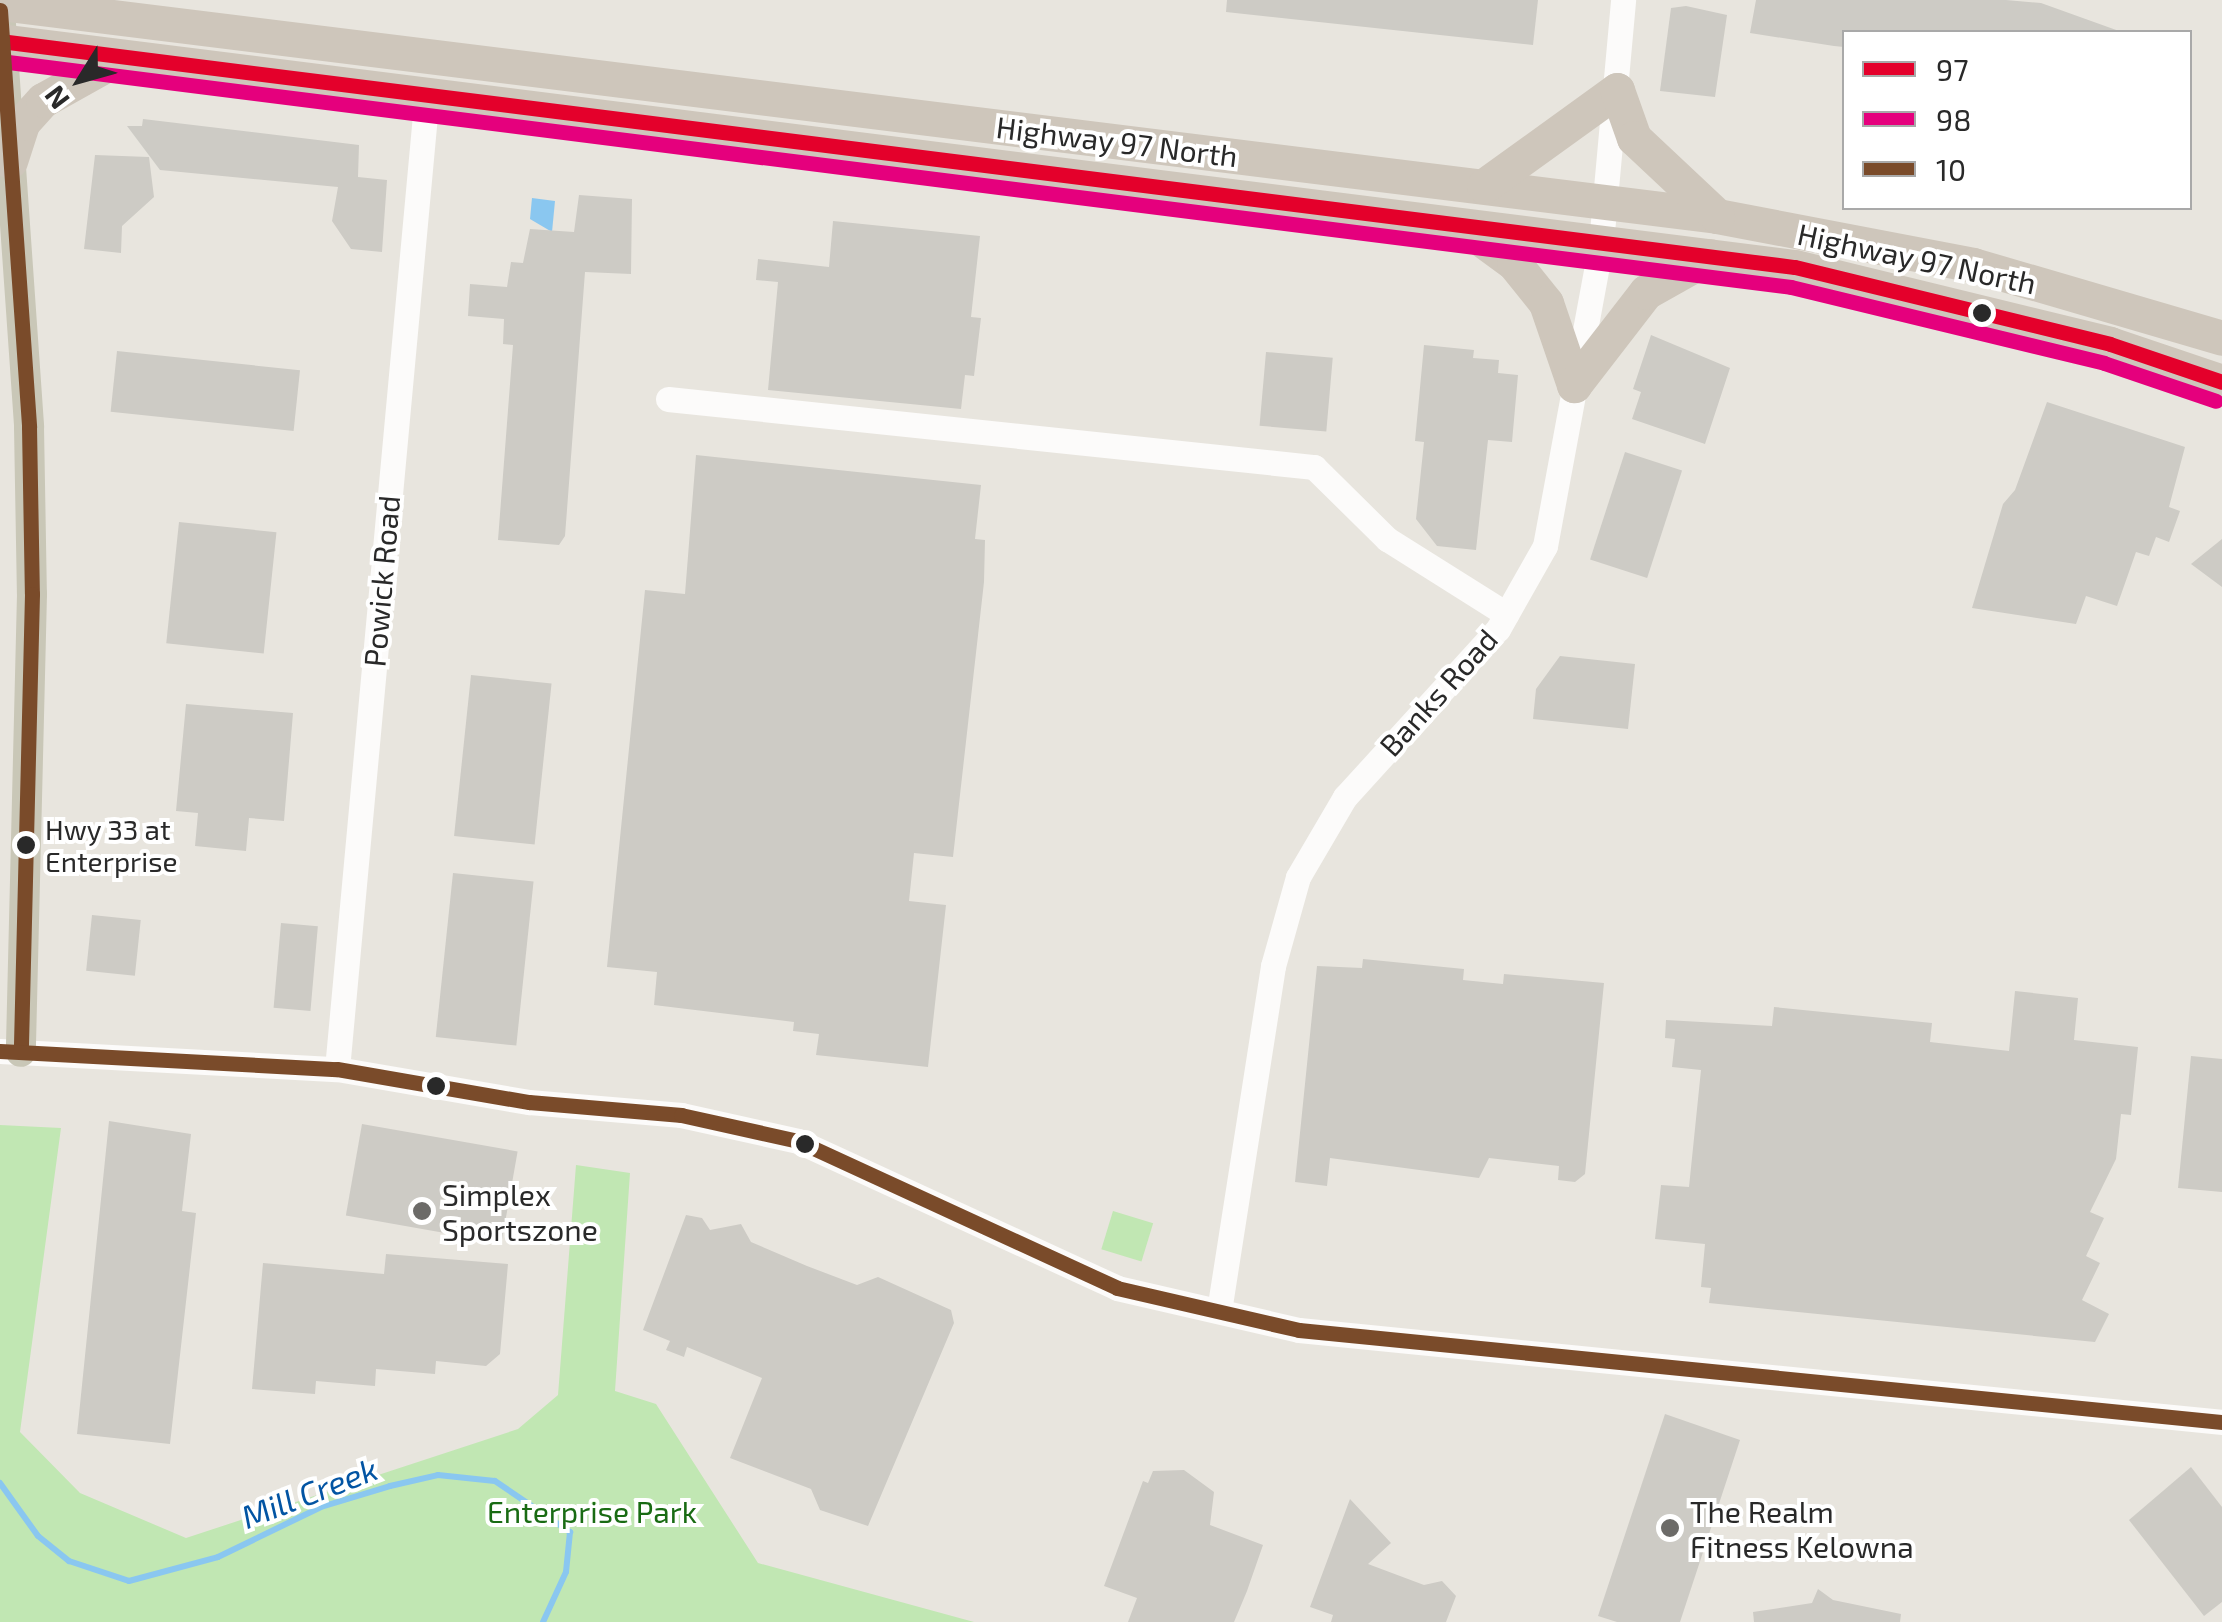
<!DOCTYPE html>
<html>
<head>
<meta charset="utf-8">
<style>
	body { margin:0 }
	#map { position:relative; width:2222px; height:1622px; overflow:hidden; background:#e8e5de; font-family:"Exo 2",sans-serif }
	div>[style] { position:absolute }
	.green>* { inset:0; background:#c1e7b3; transform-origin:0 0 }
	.water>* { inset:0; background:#8ac7f0 }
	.stream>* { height:6px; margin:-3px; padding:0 3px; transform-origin:3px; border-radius:3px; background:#8ac7f0 }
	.building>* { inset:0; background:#cdcbc5; transform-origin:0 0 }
	.minor>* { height:25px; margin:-12.5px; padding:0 12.5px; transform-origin:12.5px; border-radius:12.5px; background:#fcfbfa }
	.major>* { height:30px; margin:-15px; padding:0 15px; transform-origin:15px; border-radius:15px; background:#c9c7b7 }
	.highway>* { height:35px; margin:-17.5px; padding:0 17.5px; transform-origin:17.5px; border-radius:17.5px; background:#cec6bb }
	.bus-1>* { height:15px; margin:-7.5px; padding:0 7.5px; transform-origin:7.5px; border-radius:7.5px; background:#e4002b }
	.bus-2>* { height:15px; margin:-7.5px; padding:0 7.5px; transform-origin:7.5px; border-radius:7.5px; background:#e5007d }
	.bus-3>* { height:15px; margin:-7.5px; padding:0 7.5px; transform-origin:7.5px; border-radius:7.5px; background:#7a4b2a }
	.dots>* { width:28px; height:28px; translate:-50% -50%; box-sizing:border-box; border:5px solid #fff; border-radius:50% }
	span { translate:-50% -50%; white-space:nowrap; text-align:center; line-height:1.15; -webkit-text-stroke:8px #fff; paint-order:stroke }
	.bus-label { font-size:28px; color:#292929 }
	.left { translate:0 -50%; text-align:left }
	.street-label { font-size:30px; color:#292929 }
	.poi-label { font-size:30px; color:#292929 }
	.park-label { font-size:30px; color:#196b13 }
	.water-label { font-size:32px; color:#0254a3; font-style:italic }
	.legend { position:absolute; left:1842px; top:30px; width:350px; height:180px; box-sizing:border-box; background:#fff; border:2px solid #a9a9a9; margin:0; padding:12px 18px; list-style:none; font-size:30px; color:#292929 }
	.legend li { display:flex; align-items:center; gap:20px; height:50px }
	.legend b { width:50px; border:2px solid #a9a9a9 }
	.north { position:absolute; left:30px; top:30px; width:100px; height:100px; -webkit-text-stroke:8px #fff; paint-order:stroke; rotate:233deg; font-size:28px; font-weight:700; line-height:40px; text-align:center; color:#292929 }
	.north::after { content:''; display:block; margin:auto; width:35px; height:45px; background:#292929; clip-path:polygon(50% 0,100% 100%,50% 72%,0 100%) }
</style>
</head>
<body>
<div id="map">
	<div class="green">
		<div style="clip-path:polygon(0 1125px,61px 1128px,20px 1432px,80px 1493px,186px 1538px,518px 1429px,558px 1395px,576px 1165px,630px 1173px,615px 1391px,656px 1404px,758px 1563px,974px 1622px,0 1622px)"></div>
		<div style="left:1113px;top:1211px;width:42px;height:40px;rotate:17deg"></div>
	</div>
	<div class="water">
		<div style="clip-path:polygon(532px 198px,555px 201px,552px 232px,530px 219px)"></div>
	</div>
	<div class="stream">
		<div style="left:0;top:1483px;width:65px;rotate:54.4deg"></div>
		<div style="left:38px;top:1536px;width:40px;rotate:39deg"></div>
		<div style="left:69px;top:1561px;width:63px;rotate:18.4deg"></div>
		<div style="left:129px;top:1581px;width:92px;rotate:-15.1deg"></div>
		<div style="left:218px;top:1557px;width:114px;rotate:-25.9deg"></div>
		<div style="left:321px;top:1507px;width:72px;rotate:-16.9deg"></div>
		<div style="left:390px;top:1486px;width:49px;rotate:-12.9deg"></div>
		<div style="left:438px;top:1475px;width:57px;rotate:6deg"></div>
		<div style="left:495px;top:1481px;width:91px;rotate:34.2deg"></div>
		<div style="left:570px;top:1532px;width:40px;rotate:95.7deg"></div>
		<div style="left:566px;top:1572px;width:55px;rotate:114.7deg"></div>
	</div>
	<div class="building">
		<div style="clip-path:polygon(1227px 0,1538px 0,1533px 45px,1226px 12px)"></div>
		<div style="clip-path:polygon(1756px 0,2006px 0,2041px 3px,2119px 31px,1844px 32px,1844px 47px,1834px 46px,1750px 33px)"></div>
		<div style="clip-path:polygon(1686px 6px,1727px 15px,1715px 97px,1660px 91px,1671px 8px)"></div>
		<div style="clip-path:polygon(143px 119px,359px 145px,358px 177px,387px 180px,382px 252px,351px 249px,332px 221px,338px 187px,160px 170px,127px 126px,142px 126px)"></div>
		<div style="clip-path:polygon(95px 155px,149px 157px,154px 197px,122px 226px,121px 253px,84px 249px)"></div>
		<div style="clip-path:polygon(579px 195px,632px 199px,631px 274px,585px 272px,565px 536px,559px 545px,498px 540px,513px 345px,503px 344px,504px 319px,468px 316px,470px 284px,507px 287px,511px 262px,523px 263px,530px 229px,574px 232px)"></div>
		<div style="clip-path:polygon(833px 221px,980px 236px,971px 317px,981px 318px,974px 376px,965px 375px,961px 409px,768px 390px,778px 282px,756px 280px,758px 259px,829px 267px)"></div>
		<div style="clip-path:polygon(1651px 335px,1730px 368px,1705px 444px,1632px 419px,1641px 392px,1633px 389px)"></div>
		<div style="clip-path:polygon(1424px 345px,1474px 350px,1473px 358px,1499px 360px,1498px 373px,1518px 375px,1512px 442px,1488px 440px,1476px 550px,1437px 546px,1416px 519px,1424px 442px,1415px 441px)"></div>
		<div style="left:117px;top:351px;width:184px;height:61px;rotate:6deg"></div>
		<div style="left:1266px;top:352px;width:67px;height:74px;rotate:5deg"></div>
		<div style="clip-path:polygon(2047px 402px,2185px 447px,2169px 507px,2180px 511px,2169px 542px,2156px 537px,2149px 556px,2136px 552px,2117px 606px,2086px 596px,2076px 624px,1972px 608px,2003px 504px,2015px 490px)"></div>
		<div style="left:1625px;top:452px;width:60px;height:113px;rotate:18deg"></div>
		<div style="clip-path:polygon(696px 455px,981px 485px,975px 539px,985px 540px,984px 582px,953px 857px,914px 853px,909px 901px,946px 905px,928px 1067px,816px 1055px,819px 1034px,793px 1031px,794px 1022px,654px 1005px,657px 972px,607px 967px,645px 590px,685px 594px)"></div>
		<div style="left:179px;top:522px;width:98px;height:122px;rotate:6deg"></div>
		<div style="clip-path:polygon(2222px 539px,2222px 587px,2191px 564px)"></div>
		<div style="clip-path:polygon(1560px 656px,1635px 664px,1628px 729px,1533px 719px,1536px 689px)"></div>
		<div style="left:471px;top:675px;width:81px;height:162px;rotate:6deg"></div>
		<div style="clip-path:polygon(186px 704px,293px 713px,284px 821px,249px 818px,246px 851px,195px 846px,198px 813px,176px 811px)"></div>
		<div style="left:453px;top:873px;width:81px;height:165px;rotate:6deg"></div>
		<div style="left:92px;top:915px;width:49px;height:56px;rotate:6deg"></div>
		<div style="left:281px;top:923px;width:37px;height:85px;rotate:5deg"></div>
		<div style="clip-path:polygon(1363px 959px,1464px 969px,1463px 980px,1503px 984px,1504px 974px,1604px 983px,1585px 1174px,1575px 1182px,1558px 1180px,1559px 1166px,1489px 1158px,1479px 1178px,1330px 1158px,1327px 1186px,1295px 1182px,1317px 966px,1362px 968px)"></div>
		<div style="clip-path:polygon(2015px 991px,2078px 998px,2074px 1040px,2138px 1047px,2131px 1115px,2121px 1114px,2116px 1159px,2090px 1212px,2104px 1218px,2086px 1256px,2100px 1263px,2082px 1300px,2109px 1314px,2095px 1342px,1709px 1303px,1711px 1288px,1701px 1287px,1705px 1244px,1655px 1239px,1661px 1185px,1689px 1187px,1701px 1070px,1672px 1067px,1675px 1039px,1665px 1038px,1666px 1020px,1772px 1026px,1774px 1007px,1932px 1023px,1930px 1042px,2009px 1051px)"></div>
		<div style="clip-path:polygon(2191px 1056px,2222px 1059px,2222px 1192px,2178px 1188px)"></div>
		<div style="clip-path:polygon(109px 1121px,191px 1134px,182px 1211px,196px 1213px,170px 1444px,77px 1434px)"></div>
		<div style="left:362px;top:1124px;width:158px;height:93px;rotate:10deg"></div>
		<div style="clip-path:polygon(686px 1215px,702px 1218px,710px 1230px,741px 1224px,751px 1242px,807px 1266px,857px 1285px,878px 1277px,951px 1310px,954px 1323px,868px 1526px,820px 1510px,811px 1489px,730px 1458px,762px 1378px,687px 1347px,684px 1357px,666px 1350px,670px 1341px,643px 1330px)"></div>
		<div style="clip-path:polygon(386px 1254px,508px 1264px,500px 1354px,486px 1366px,436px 1361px,435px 1374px,376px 1369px,375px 1386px,316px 1381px,315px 1394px,252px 1389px,263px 1263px,384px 1274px)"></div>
		<div style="clip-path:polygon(1665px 1414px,1740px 1440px,1680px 1622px,1617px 1622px,1598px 1616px)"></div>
		<div style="clip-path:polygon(2191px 1467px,2222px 1507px,2222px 1602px,2204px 1616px,2129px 1520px)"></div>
		<div style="clip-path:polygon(1184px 1470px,1214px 1492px,1210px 1525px,1263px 1545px,1247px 1591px,1234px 1622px,1128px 1622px,1137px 1598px,1104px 1586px,1143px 1481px,1148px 1483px,1153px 1471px)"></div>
		<div style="clip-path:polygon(1350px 1499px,1391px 1543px,1368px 1564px,1424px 1585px,1442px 1581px,1456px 1596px,1446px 1622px,1331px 1622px,1333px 1615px,1310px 1607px)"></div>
		<div style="clip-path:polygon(1818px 1589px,1833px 1600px,1901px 1614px,1900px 1622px,1754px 1622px,1753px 1612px,1812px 1603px)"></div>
	</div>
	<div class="minor">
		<div style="left:668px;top:399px;width:650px;rotate:6.01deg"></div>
		<div style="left:1314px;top:467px;width:103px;rotate:44.6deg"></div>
		<div style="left:1387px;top:539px;width:141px;rotate:32.2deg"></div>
		<div style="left:0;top:1051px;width:337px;rotate:3.1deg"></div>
		<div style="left:337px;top:1069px;width:195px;rotate:9.8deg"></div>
		<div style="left:529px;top:1102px;width:153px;rotate:4.9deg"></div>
		<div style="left:681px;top:1115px;width:120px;rotate:12.5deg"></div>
		<div style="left:798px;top:1141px;width:351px;rotate:24.7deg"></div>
		<div style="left:1117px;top:1288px;width:187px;rotate:13deg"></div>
		<div style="left:1299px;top:1330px;width:928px;rotate:5.69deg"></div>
		<div style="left:337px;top:1069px;width:980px;rotate:-84.73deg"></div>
		<div style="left:1219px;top:1311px;width:349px;rotate:-81.1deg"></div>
		<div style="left:1273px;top:966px;width:92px;rotate:-74.3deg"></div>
		<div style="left:1298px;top:877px;width:93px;rotate:-59.6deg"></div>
		<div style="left:1345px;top:797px;width:227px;rotate:-47.7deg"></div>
		<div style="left:1498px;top:629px;width:95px;rotate:-60.5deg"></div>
		<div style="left:1545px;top:546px;width:308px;rotate:-79.5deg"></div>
		<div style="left:1601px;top:243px;width:244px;rotate:-84.8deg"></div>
	</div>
	<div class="major">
		<div style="left:0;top:10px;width:418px;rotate:86deg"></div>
		<div style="left:29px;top:427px;width:167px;rotate:89deg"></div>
		<div style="left:32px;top:594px;width:458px;rotate:91.4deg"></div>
	</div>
	<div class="highway">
		<div style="left:0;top:3px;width:1730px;rotate:7.07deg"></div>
		<div style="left:1717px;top:216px;width:261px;rotate:10.8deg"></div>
		<div style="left:1973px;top:265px;width:259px;rotate:16.3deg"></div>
		<div style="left:0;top:41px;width:1809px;rotate:7.18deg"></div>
		<div style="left:1795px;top:267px;width:324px;rotate:13.7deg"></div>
		<div style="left:2110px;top:344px;width:118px;rotate:18.7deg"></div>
		<div style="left:10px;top:161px;width:40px;rotate:-72deg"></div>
		<div style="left:22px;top:123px;width:31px;rotate:-48deg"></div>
		<div style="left:43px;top:100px;width:84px;rotate:-29.3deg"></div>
		<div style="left:1484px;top:186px;width:164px;rotate:-35.8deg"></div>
		<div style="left:1617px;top:90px;width:51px;rotate:70.5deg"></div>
		<div style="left:1634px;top:138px;width:114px;rotate:43.2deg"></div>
		<div style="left:1466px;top:228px;width:59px;rotate:36.1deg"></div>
		<div style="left:1514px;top:263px;width:51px;rotate:51.3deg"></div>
		<div style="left:1546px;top:303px;width:87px;rotate:71.1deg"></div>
		<div style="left:1574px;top:385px;width:118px;rotate:-52.3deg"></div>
		<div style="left:1646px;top:292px;width:73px;rotate:-29.4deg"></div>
	</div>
	<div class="bus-1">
		<div style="left:0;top:41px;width:1809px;rotate:7.18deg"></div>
		<div style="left:1795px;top:267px;width:324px;rotate:13.7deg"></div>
		<div style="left:2110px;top:344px;width:118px;rotate:18.7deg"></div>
	</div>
	<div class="bus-2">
		<div style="left:0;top:61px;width:1805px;rotate:7.19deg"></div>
		<div style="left:1791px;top:287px;width:322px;rotate:13.6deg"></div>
		<div style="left:2104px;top:363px;width:118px;rotate:18.7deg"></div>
	</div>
	<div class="bus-3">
		<div style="left:0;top:10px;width:418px;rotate:86deg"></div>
		<div style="left:29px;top:427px;width:167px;rotate:89deg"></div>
		<div style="left:32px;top:594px;width:458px;rotate:91.4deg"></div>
		<div style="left:0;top:1051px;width:337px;rotate:3.1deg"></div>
		<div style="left:337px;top:1069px;width:195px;rotate:9.8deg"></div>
		<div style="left:529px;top:1102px;width:153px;rotate:4.9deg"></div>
		<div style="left:681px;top:1115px;width:120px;rotate:12.5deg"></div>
		<div style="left:798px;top:1141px;width:351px;rotate:24.7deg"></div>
		<div style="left:1117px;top:1288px;width:187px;rotate:13deg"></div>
		<div style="left:1299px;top:1330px;width:928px;rotate:5.69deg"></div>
	</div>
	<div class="dots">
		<div style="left:1982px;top:313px;background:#292929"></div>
		<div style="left:26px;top:845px;background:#292929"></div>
		<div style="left:436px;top:1086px;background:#292929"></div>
		<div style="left:805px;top:1144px;background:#292929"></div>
		<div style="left:422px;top:1211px;background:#6c6b68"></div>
		<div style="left:1670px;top:1528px;background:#6c6b68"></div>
	</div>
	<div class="bus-label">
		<span class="left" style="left:45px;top:845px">Hwy 33 at<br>Enterprise</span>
	</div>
	<div class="street-label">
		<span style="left:1117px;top:141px;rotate:7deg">Highway 97 North</span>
		<span style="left:1917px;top:258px;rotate:12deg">Highway 97 North</span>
		<span style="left:381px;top:581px;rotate:-85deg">Powick Road</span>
		<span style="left:1438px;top:692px;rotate:-48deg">Banks Road</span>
	</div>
	<div class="poi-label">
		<span class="left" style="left:442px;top:1211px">Simplex<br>Sportszone</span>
		<span class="left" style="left:1690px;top:1528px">The Realm<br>Fitness Kelowna</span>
	</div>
	<div class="park-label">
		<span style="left:592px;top:1511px">Enterprise Park</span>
	</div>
	<div class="water-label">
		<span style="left:309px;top:1492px;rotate:-21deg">Mill Creek</span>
	</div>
	<ul class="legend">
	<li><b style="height:12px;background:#e4002b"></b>97</li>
	<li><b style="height:12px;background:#e5007d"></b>98</li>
	<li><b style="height:12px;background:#7a4b2a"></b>10</li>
	</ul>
	<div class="north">N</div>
</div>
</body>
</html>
